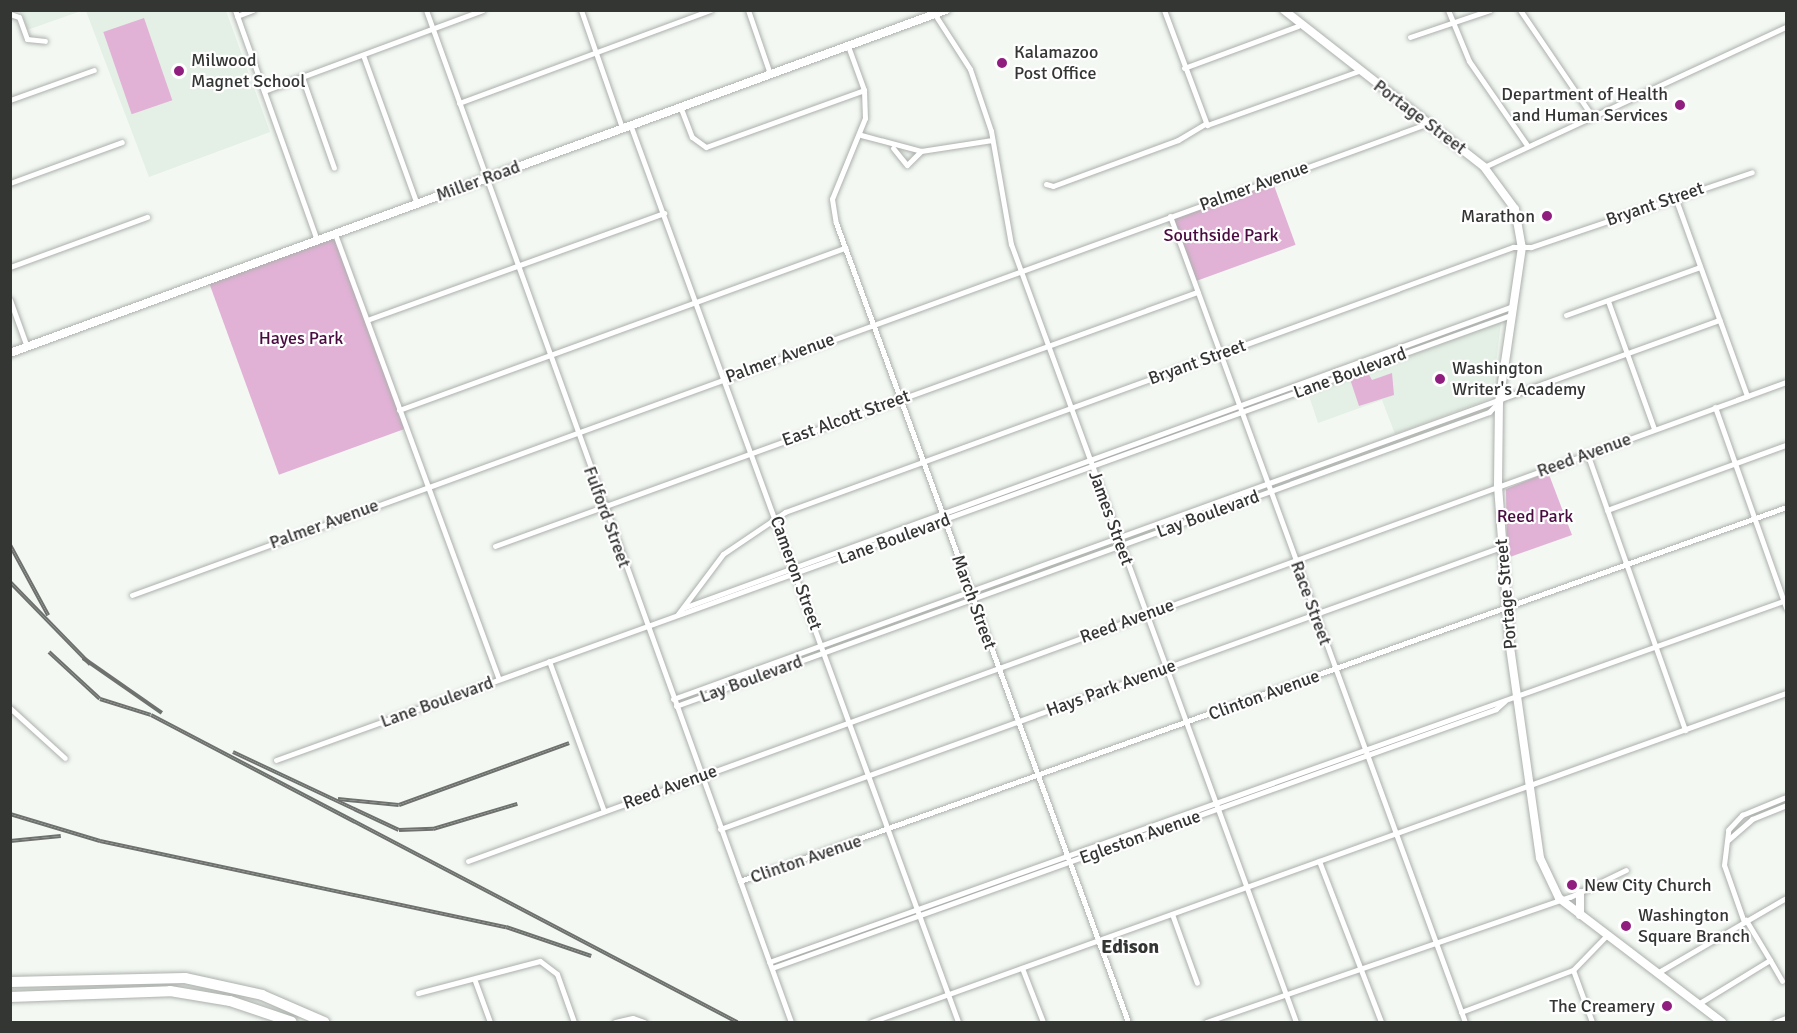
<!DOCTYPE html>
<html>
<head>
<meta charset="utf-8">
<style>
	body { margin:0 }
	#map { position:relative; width:1797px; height:1033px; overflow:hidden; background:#f3f8f3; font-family:Signika,sans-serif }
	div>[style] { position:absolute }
	.built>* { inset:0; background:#e4efe5 }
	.green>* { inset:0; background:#e1b2d6; transform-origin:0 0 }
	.roads { filter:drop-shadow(0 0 2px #acb0ac) drop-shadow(0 0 2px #acb0ac) }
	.street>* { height:5px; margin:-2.5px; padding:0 2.5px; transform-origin:2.5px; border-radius:2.5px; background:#fff }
	.secondary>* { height:8px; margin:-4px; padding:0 4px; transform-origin:4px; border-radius:4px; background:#fff }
	.highway>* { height:10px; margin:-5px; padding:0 5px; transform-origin:5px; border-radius:5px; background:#fff }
	.rail>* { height:4px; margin-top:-2px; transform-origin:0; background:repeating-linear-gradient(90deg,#fff 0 4.5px,#6e716e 0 9px); box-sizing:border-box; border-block:2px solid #6e716e }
	.dots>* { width:16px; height:16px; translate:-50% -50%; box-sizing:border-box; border:3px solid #fff; border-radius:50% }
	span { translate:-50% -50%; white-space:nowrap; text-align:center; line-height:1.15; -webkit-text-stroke:4.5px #fff; paint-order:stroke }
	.poi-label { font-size:18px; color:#343634 }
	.left { translate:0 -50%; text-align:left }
	.right { translate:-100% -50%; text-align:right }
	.street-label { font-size:18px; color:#343634 }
	.park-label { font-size:18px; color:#490b40 }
	.neighbourhood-label { font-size:20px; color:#343634; font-weight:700 }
	.frame { position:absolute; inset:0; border:12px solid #343634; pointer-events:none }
</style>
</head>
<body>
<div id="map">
	<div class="built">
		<div style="clip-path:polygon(19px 10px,81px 11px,27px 30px)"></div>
		<div style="clip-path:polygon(86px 11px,226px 11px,270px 132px,149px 177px)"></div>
		<div style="clip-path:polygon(1501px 322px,1492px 398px,1395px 434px,1382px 400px,1318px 423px,1308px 393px)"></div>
	</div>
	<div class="green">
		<div style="left:144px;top:18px;width:87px;height:43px;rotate:71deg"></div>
		<div style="left:1272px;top:180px;width:69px;height:108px;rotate:70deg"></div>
		<div style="left:335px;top:234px;width:207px;height:135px;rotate:70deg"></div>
		<div style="clip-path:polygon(1368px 373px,1372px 380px,1392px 373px,1394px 395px,1359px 406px,1350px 379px)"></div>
		<div style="clip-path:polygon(1548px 472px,1572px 535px,1507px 558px,1506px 489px)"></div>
	</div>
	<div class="roads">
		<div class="street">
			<div style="left:235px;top:10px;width:244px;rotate:70.4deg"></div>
			<div style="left:426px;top:10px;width:1076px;rotate:70.17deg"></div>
			<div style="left:581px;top:10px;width:125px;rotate:70.8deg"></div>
			<div style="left:748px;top:10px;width:68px;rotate:71deg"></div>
			<div style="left:932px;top:10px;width:70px;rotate:57.2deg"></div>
			<div style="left:970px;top:69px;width:65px;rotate:71.3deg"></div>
			<div style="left:991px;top:131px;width:115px;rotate:80deg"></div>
			<div style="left:1011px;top:244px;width:829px;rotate:69.88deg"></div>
			<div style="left:1164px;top:10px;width:123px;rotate:69.5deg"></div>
			<div style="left:1207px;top:125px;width:161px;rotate:-19.6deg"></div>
			<div style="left:1448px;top:10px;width:55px;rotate:67.6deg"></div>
			<div style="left:1469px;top:61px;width:102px;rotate:55.4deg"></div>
			<div style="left:1520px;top:10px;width:128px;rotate:55.8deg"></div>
			<div style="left:10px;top:14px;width:9px;rotate:18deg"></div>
			<div style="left:19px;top:17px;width:23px;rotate:70deg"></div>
			<div style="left:27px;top:39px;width:18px;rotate:6deg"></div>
			<div style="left:237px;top:16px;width:17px;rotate:-21deg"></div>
			<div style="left:1410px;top:37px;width:84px;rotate:-18.6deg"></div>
			<div style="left:848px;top:46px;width:47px;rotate:70deg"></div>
			<div style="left:864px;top:90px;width:28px;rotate:88deg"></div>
			<div style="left:865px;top:118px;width:87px;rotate:112.2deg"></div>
			<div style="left:832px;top:199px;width:24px;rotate:81deg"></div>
			<div style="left:836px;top:223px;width:851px;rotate:69.92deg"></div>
			<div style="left:363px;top:55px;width:158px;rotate:70.1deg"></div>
			<div style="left:1184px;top:68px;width:121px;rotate:-20.2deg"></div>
			<div style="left:302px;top:77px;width:96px;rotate:70.6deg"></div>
			<div style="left:264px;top:91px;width:233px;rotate:-20.3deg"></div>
			<div style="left:10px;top:100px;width:89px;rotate:-19.7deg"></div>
			<div style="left:459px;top:103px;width:268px;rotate:-20.3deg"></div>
			<div style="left:680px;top:106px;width:33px;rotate:69deg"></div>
			<div style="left:692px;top:137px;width:17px;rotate:36deg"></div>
			<div style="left:706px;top:147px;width:168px;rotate:-19.8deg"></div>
			<div style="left:630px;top:124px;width:956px;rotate:69.93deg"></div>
			<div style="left:861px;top:135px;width:62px;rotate:14.9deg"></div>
			<div style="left:921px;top:151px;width:72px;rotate:-8.8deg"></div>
			<div style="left:893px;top:148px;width:22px;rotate:51deg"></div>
			<div style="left:907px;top:165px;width:20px;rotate:-45deg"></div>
			<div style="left:1484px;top:167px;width:333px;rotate:-24.9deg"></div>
			<div style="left:10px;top:183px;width:119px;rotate:-20.1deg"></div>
			<div style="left:1046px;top:184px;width:7px;rotate:16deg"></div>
			<div style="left:1053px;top:186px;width:133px;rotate:-20.2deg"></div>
			<div style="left:1178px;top:140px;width:31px;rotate:-31deg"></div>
			<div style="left:1675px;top:197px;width:212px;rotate:70.1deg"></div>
			<div style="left:1170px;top:216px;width:858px;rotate:69.9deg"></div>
			<div style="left:335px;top:234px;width:474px;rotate:69.8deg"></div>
			<div style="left:10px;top:267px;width:146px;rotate:-20.1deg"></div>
			<div style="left:10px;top:300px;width:50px;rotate:70.1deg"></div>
			<div style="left:1608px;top:301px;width:136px;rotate:70.2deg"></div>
			<div style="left:1566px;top:315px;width:142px;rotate:-19.7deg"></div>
			<div style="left:367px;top:320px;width:316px;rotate:-19.8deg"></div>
			<div style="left:1715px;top:407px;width:213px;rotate:70.5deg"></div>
			<div style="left:399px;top:410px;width:475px;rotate:-20deg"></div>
			<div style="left:1587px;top:453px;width:294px;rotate:70.5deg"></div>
			<div style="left:1607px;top:510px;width:190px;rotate:-20deg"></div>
			<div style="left:495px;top:546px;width:747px;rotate:-19.89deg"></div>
			<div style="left:132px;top:595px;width:1380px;rotate:-20deg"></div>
			<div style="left:683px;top:608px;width:883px;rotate:-19.99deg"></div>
			<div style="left:678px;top:614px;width:75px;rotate:-53.1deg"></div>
			<div style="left:723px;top:554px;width:75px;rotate:-34.1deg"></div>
			<div style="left:785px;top:512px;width:775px;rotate:-20deg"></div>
			<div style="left:1513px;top:247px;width:18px"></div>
			<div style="left:1531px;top:247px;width:233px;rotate:-18.7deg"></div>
			<div style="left:549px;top:661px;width:160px;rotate:69.9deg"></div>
			<div style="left:673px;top:699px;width:1113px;rotate:-19.92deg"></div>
			<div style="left:676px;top:706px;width:865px;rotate:-19.88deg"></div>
			<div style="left:1489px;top:412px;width:13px;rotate:-45deg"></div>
			<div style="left:10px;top:708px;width:74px;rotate:42.3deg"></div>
			<div style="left:276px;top:760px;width:1313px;rotate:-19.82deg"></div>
			<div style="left:720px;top:829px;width:830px;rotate:-19.85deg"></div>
			<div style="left:1728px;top:840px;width:32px;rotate:-41deg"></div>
			<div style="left:1752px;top:819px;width:37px;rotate:-22deg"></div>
			<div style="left:468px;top:861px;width:1402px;rotate:-19.97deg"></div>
			<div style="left:1319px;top:861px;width:173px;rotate:68.9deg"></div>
			<div style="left:740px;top:881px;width:1111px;rotate:-19.67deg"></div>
			<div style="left:1172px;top:914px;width:73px;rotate:70.1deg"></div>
			<div style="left:1744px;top:922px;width:60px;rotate:-109.3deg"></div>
			<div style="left:1724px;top:865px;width:35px;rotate:-83deg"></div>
			<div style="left:1728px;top:830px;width:21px;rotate:-47deg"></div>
			<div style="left:1742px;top:815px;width:48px;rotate:-22.2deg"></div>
			<div style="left:1770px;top:960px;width:24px;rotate:60deg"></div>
			<div style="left:769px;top:962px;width:1080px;rotate:-19.59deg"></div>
			<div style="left:772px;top:968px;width:769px;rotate:-19.68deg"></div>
			<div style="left:1496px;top:709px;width:12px;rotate:-42deg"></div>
			<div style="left:1022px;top:968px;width:58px;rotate:68.7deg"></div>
			<div style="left:1573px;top:970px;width:55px;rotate:69.9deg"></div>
			<div style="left:1657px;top:973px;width:149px;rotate:-30.2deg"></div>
			<div style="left:475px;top:981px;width:44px;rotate:69.9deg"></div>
			<div style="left:418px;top:993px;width:126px;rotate:-14.7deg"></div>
			<div style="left:540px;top:961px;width:21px;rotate:37deg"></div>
			<div style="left:557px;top:974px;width:51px;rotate:70.5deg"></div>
			<div style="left:1698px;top:1004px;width:84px;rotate:-31.4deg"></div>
			<div style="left:1770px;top:960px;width:47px;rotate:-121deg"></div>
			<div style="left:1461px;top:1012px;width:120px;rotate:-20.6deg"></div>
			<div style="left:1573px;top:970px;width:49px;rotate:-45.8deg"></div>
			<div style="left:615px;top:1022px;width:18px;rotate:-13deg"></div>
			<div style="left:633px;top:1018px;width:12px;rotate:20deg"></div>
			<div style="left:871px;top:1022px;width:972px;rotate:-19.78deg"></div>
			<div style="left:1206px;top:1022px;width:385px;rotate:-19deg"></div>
			<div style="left:1570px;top:897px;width:62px;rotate:-25.7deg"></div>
			<div style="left:1775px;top:1022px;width:12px;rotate:-20deg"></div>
		</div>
		<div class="secondary">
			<div style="left:1284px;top:10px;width:254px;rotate:38.1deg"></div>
			<div style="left:1484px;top:167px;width:52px;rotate:53.6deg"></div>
			<div style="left:1515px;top:209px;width:39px;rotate:80deg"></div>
			<div style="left:1522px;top:247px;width:157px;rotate:98.4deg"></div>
			<div style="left:1499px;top:402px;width:84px;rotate:90.7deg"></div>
			<div style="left:1498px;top:486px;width:161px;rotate:85.7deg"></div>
			<div style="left:1510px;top:647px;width:213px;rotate:81.9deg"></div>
			<div style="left:1540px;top:858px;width:44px;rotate:64.6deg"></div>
			<div style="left:1559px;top:898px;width:205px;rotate:37.3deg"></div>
			<div style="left:10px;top:353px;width:997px;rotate:-20.13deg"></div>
			<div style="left:1580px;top:893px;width:22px;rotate:90deg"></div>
		</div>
		<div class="highway">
			<div style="left:10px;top:982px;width:175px;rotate:-1.3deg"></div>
			<div style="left:185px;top:978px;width:79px;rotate:12.4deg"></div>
			<div style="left:262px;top:995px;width:68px;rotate:23.5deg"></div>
			<div style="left:10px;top:997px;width:160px;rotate:-2.1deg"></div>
			<div style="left:170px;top:991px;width:61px;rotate:9.5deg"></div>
			<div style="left:230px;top:1001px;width:65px;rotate:18.7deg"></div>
		</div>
	</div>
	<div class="rail">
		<div style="left:10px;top:545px;width:80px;rotate:61.5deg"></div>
		<div style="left:10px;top:582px;width:115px;rotate:45.7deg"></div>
		<div style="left:49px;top:652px;width:69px;rotate:42.7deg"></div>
		<div style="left:100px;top:699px;width:53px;rotate:17.4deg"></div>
		<div style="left:151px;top:715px;width:662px;rotate:27.65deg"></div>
		<div style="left:83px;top:658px;width:96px;rotate:34.8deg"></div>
		<div style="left:233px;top:752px;width:183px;rotate:25.2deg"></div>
		<div style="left:399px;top:830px;width:34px;rotate:-2deg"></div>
		<div style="left:433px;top:829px;width:88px;rotate:-16.6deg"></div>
		<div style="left:338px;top:799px;width:61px;rotate:5.6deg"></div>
		<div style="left:399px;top:805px;width:181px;rotate:-20deg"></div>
		<div style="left:10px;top:814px;width:94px;rotate:16.7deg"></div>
		<div style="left:100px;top:841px;width:415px;rotate:12deg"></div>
		<div style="left:506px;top:927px;width:90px;rotate:18.8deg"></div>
		<div style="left:10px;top:841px;width:51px;rotate:-5.6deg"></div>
	</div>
	<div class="dots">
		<div style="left:1002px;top:63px;background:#8f1e7f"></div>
		<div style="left:179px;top:71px;background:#8f1e7f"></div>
		<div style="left:1680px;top:105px;background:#8f1e7f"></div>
		<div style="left:1547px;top:216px;background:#8f1e7f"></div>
		<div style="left:1440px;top:379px;background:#8f1e7f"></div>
		<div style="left:1572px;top:885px;background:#8f1e7f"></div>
		<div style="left:1626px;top:926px;background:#8f1e7f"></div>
		<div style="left:1667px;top:1006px;background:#8f1e7f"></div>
	</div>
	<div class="poi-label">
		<span class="left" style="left:1014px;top:63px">Kalamazoo<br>Post Office</span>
		<span class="left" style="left:191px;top:71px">Milwood<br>Magnet School</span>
		<span class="right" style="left:1668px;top:105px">Department of Health<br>and Human Services</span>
		<span class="right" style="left:1535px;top:216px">Marathon</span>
		<span class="left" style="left:1452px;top:379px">Washington<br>Writer's Academy</span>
		<span class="left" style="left:1584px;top:885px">New City Church</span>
		<span class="left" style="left:1638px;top:926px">Washington<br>Square Branch</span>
		<span class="right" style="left:1655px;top:1006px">The Creamery</span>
	</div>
	<div class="street-label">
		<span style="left:1420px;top:117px;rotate:37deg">Portage Street</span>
		<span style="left:478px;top:181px;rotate:-20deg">Miller Road</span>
		<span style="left:1254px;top:186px;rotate:-20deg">Palmer Avenue</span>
		<span style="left:1655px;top:204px;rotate:-19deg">Bryant Street</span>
		<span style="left:780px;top:358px;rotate:-20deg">Palmer Avenue</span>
		<span style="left:1197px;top:362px;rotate:-20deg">Bryant Street</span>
		<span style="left:1350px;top:373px;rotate:-20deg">Lane Boulevard</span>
		<span style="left:846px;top:418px;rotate:-20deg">East Alcott Street</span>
		<span style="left:1584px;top:455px;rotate:-20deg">Reed Avenue</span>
		<span style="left:1208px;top:514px;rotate:-20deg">Lay Boulevard</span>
		<span style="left:607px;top:517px;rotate:70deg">Fulford Street</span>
		<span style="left:1111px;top:518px;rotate:70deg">James Street</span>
		<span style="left:324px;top:524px;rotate:-20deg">Palmer Avenue</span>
		<span style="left:894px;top:539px;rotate:-20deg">Lane Boulevard</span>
		<span style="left:796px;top:573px;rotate:70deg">Cameron Street</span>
		<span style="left:1506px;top:594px;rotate:-95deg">Portage Street</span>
		<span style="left:974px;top:602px;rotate:70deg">March Street</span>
		<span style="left:1311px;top:603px;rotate:70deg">Race Street</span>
		<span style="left:1127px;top:621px;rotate:-20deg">Reed Avenue</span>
		<span style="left:751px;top:679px;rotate:-20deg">Lay Boulevard</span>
		<span style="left:1111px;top:688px;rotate:-20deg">Hays Park Avenue</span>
		<span style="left:1264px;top:695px;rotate:-20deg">Clinton Avenue</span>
		<span style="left:437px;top:702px;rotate:-20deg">Lane Boulevard</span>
		<span style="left:670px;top:787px;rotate:-20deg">Reed Avenue</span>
		<span style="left:1140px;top:837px;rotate:-20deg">Egleston Avenue</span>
		<span style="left:806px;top:859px;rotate:-19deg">Clinton Avenue</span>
	</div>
	<div class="park-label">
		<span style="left:1221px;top:235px">Southside Park</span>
		<span style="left:301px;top:338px">Hayes Park</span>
		<span style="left:1535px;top:516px">Reed Park</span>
	</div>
	<div class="neighbourhood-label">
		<span style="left:1130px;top:946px">Edison</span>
	</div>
	<div class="frame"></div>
</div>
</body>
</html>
